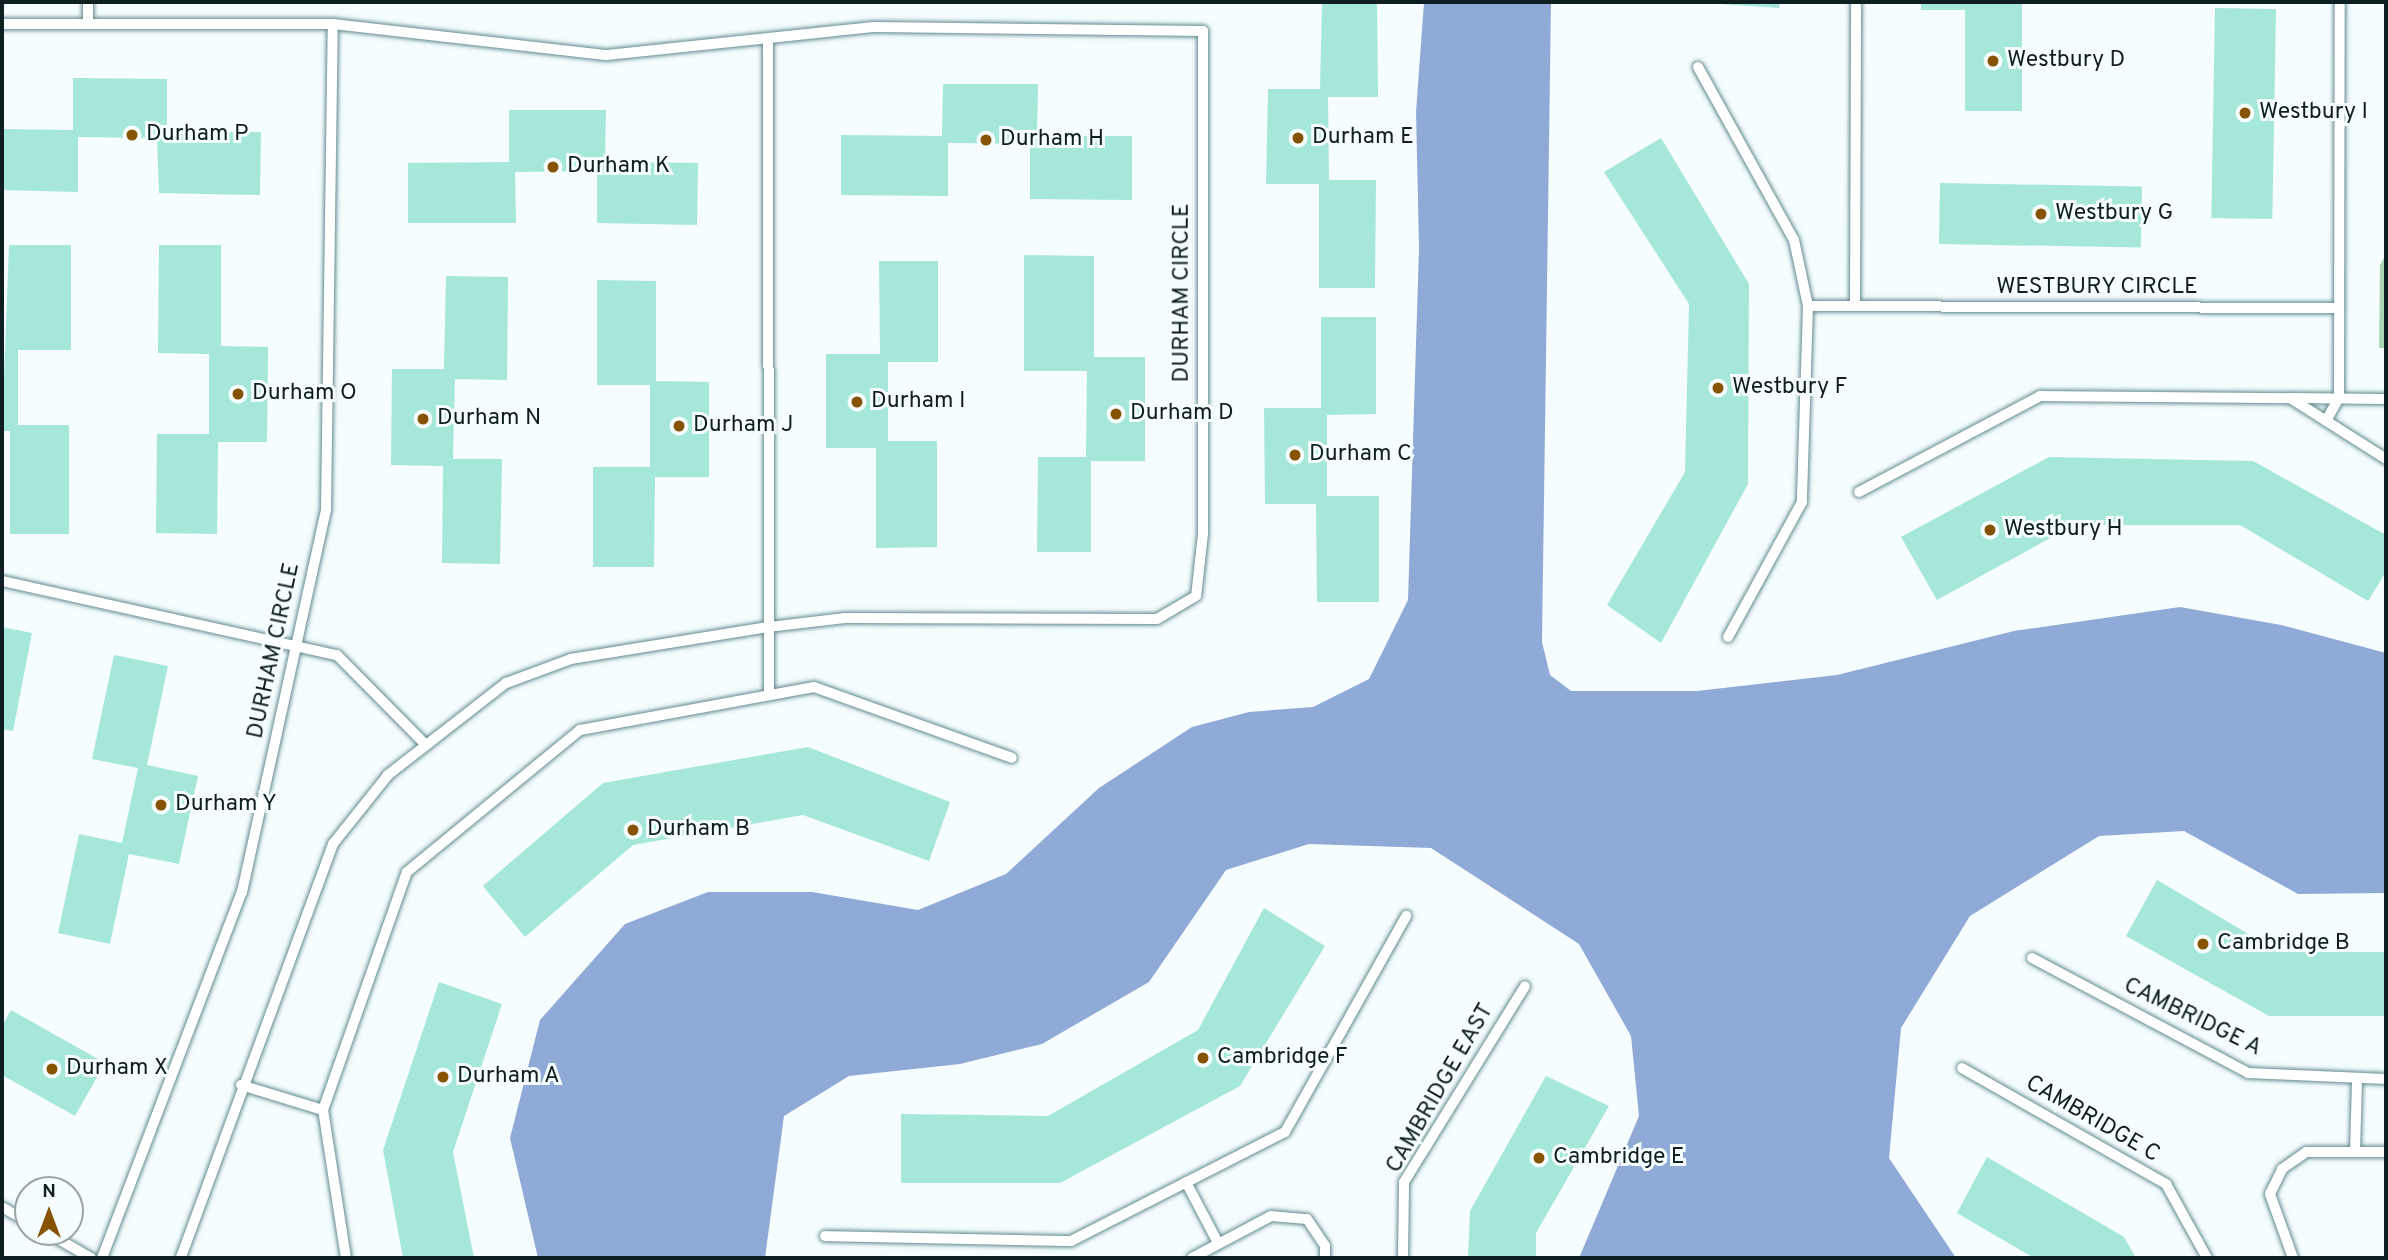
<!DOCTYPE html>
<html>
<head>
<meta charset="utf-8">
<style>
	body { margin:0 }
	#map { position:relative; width:2388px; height:1260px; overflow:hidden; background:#f5fdfe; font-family:Overpass,sans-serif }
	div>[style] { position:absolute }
	.green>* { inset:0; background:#abd6b3 }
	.water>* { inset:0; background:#8faad6 }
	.building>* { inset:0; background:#a5e7d8; transform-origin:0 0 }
	.roads { filter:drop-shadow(0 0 2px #628b90) drop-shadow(0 0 2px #628b90) }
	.service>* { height:10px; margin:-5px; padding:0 5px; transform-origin:5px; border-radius:5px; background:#fff }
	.dots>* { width:19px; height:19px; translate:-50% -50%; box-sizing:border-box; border:4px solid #f5fdfe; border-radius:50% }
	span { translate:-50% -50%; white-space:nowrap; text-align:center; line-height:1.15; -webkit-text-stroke:6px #f5fdfe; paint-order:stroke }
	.poi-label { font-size:23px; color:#0f1f21 }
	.left { translate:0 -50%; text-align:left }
	.street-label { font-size:23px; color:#0f1f21 }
	.frame { position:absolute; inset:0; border:4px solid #0f1f21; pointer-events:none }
	.north { position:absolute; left:14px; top:1176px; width:70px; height:70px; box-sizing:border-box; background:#f5fdfe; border:2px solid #99a4a6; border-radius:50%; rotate:0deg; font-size:19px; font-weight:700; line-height:28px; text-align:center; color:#0f1f21 }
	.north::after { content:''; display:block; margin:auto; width:24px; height:32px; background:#875300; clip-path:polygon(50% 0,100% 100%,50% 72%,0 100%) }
</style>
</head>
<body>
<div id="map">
	<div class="green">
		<div style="clip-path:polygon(2386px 254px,2386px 348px,2379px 348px,2380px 265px)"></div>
	</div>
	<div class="water">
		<div style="clip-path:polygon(1424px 2px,1551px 2px,1542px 642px,1550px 675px,1571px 691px,1697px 691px,1837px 675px,2014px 631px,2180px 607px,2281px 625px,2386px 653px,2386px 893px,2298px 894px,2184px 831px,2099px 836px,1970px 916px,1901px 1028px,1889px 1158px,1956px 1258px,1579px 1258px,1639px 1116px,1631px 1036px,1579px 944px,1431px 848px,1309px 844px,1226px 870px,1149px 982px,1042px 1044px,960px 1064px,849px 1076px,784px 1116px,765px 1258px,538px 1258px,510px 1138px,540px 1020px,625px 924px,708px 892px,812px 892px,918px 910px,1006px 874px,1099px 788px,1192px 727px,1249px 712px,1313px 707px,1369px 679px,1408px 600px,1419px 248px,1416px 112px)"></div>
	</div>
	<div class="building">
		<div style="clip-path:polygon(1322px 2px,1377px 2px,1378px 97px,1328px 97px,1329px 180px,1376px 180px,1375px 288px,1319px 288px,1319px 184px,1266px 184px,1268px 89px,1320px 89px)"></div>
		<div style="clip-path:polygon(1692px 2px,1780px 2px,1779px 8px)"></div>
		<div style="clip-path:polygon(1921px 2px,2022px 4px,2022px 111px,1965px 111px,1965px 10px,1921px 10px)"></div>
		<div style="left:2215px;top:8px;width:61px;height:210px;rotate:1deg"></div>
		<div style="clip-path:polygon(73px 78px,167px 79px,167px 132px,261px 132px,260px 195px,159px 193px,157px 138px,78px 137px,78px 192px,2px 190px,2px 129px,73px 130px)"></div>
		<div style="clip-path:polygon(943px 84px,1038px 84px,1037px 136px,1132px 136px,1132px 200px,1030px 199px,1030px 144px,948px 143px,948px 196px,841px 195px,841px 135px,942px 136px)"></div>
		<div style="clip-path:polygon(509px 110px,606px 110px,605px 162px,698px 163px,697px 225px,597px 223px,597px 171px,515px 172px,516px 223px,408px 223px,408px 163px,509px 162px)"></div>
		<div style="clip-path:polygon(1661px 138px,1749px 284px,1748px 484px,1661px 643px,1607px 605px,1685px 472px,1689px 304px,1604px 172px)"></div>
		<div style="left:1940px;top:183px;width:202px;height:61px;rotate:1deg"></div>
		<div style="clip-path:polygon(9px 245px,71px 245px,71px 350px,18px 350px,18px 425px,69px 425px,69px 534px,10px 534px,10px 431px,2px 431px)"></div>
		<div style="clip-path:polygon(159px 245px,221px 245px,221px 346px,268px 347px,267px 442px,218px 442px,217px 534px,156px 533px,157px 434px,209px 434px,209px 354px,158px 353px)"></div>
		<div style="clip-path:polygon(1024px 255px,1094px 256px,1094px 357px,1145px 357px,1145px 461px,1091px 461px,1091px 552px,1037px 552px,1038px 457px,1086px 457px,1087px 371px,1024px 371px)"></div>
		<div style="clip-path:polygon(879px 261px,938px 261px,938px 362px,888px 362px,888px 441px,937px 441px,937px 547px,876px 548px,876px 448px,826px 448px,826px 354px,880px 354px)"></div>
		<div style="clip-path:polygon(446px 276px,508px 277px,507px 380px,455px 379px,453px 459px,502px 459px,500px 564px,442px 563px,443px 466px,391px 465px,392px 369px,444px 369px)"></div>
		<div style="clip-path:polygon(597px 280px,656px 281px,656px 381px,709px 382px,709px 477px,655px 477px,654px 567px,593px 567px,593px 467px,650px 467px,650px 385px,597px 385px)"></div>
		<div style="clip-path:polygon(1321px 317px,1376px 317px,1376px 414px,1327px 415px,1327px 496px,1379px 496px,1379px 602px,1317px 602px,1316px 504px,1265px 504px,1264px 408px,1321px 408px)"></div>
		<div style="clip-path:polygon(2049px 457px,2253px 461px,2386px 535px,2386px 572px,2368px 601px,2240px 525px,2074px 525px,1937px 600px,1901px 537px)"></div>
		<div style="clip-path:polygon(2px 627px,32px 633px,13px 731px,2px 729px)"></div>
		<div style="clip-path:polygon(114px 655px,168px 666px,147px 765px,198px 776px,179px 864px,129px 854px,110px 944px,58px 933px,79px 834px,122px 843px,138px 768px,92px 759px)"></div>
		<div style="clip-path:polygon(808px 747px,950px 802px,929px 861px,803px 815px,633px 845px,525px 937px,483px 886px,603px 783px)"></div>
		<div style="clip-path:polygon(2157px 880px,2279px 952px,2386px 952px,2386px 1016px,2269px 1016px,2126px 936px)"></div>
		<div style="clip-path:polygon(1264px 908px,1325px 946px,1240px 1086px,1060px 1183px,901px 1183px,901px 1114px,1048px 1116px,1198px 1030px)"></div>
		<div style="clip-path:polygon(439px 982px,502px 1004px,453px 1152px,474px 1258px,403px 1258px,383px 1150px)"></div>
		<div style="clip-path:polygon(11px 1010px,105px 1063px,75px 1116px,2px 1075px,2px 1026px)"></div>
		<div style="clip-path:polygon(1546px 1076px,1609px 1106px,1536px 1233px,1536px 1258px,1468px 1258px,1470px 1211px)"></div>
		<div style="clip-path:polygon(1987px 1157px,2124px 1237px,2136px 1258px,2034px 1258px,1957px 1213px)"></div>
	</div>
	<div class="roads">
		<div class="service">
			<div style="left:88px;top:2px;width:22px;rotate:90deg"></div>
			<div style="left:2px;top:24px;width:331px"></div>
			<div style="left:333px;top:24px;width:276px;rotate:6.5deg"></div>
			<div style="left:607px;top:55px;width:268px;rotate:-6deg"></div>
			<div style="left:874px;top:27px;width:329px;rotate:0.7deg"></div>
			<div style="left:1203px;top:31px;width:503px;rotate:90deg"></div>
			<div style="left:1203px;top:534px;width:62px;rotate:96.4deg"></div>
			<div style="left:1196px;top:596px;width:45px;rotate:149.5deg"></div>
			<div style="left:1157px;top:619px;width:312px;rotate:-179.8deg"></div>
			<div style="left:845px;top:618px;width:78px;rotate:173.3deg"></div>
			<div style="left:768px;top:627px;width:200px;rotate:170.8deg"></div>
			<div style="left:571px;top:659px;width:69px;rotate:159.7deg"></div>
			<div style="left:506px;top:683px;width:150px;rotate:142.1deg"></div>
			<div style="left:388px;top:775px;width:88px;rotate:128.6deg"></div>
			<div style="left:333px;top:844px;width:441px;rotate:110.2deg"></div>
			<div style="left:768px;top:41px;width:651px;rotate:89.91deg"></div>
			<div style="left:1698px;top:67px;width:198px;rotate:61deg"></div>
			<div style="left:1794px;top:240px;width:67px;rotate:78deg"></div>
			<div style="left:1808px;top:306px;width:196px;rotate:91.8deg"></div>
			<div style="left:1802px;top:502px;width:154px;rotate:118.7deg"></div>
			<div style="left:1808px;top:306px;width:530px;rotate:0.22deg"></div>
			<div style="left:1855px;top:306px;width:304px;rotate:-89.8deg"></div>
			<div style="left:2292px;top:398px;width:94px;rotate:0.6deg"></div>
			<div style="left:2326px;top:421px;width:26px;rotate:-61deg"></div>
			<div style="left:2339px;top:398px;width:396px;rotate:-89.9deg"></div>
			<div style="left:1859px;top:492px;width:205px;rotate:-27.9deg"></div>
			<div style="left:2040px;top:396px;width:250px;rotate:0.5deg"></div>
			<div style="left:2290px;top:398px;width:114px;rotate:32.4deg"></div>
			<div style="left:2px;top:581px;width:343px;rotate:12.5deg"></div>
			<div style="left:337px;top:655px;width:125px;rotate:45.3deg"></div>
			<div style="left:2032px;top:958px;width:245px;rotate:28deg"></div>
			<div style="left:2248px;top:1073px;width:138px;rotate:2.5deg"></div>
			<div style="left:1962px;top:1068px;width:235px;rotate:29.6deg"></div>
			<div style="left:2166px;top:1184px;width:85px;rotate:61deg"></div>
			<div style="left:241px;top:1085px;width:86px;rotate:17deg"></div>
			<div style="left:2355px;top:1152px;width:72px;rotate:-88.4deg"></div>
			<div style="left:1186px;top:1182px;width:69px;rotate:62.3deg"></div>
			<div style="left:2px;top:1207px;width:30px;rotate:30deg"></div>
			<div style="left:46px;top:1232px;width:52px;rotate:30deg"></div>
			<div style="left:825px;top:1236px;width:246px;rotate:1.2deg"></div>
			<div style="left:1071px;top:1241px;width:240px;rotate:-27deg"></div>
			<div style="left:1285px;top:1132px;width:248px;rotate:-60.7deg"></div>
			<div style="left:102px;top:1258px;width:392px;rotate:-69.1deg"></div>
			<div style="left:242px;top:892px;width:392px;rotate:-77.6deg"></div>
			<div style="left:326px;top:509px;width:485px;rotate:-89.2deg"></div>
			<div style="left:346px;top:1258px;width:150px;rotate:-98.8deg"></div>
			<div style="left:323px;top:1110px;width:252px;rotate:-70.6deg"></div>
			<div style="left:407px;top:872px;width:224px;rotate:-39.4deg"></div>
			<div style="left:580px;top:730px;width:238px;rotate:-10.4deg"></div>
			<div style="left:814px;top:687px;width:210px;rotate:19.7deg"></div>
			<div style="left:1192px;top:1258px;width:89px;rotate:-28deg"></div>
			<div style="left:1271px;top:1216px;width:36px;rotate:5deg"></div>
			<div style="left:1307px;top:1219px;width:32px;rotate:56deg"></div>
			<div style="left:1325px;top:1246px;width:12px;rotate:90deg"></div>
			<div style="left:1403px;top:1258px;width:76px;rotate:-89.2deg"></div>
			<div style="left:1404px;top:1182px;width:230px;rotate:-58.3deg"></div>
			<div style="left:2293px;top:1258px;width:68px;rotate:-109.8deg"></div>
			<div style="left:2270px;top:1194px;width:28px;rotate:-64deg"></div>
			<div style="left:2282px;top:1169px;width:29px;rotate:-35deg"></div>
			<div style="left:2306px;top:1152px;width:80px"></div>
		</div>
	</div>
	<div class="dots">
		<div style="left:1993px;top:61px;background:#875300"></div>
		<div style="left:2245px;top:113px;background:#875300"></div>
		<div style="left:132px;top:135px;background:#875300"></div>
		<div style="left:1298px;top:138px;background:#875300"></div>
		<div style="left:986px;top:140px;background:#875300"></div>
		<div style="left:553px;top:167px;background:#875300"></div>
		<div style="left:2041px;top:214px;background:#875300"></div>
		<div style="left:1718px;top:388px;background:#875300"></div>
		<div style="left:238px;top:394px;background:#875300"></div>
		<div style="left:857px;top:402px;background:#875300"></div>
		<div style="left:1116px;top:414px;background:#875300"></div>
		<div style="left:423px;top:419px;background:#875300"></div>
		<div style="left:679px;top:426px;background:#875300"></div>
		<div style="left:1295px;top:455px;background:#875300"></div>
		<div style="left:1990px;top:530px;background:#875300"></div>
		<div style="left:161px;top:805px;background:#875300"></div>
		<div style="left:633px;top:830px;background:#875300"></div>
		<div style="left:2203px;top:944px;background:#875300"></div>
		<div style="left:1203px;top:1058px;background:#875300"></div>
		<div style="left:52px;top:1069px;background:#875300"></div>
		<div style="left:443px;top:1077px;background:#875300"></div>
		<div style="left:1539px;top:1158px;background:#875300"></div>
	</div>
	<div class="poi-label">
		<span class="left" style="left:2007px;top:61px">Westbury D</span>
		<span class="left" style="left:2259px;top:113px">Westbury I</span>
		<span class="left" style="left:146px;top:135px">Durham P</span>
		<span class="left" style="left:1312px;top:138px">Durham E</span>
		<span class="left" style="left:1000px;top:140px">Durham H</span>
		<span class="left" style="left:567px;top:167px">Durham K</span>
		<span class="left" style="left:2055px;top:214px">Westbury G</span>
		<span class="left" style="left:1732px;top:388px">Westbury F</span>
		<span class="left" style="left:252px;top:394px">Durham O</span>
		<span class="left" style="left:871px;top:402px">Durham I</span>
		<span class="left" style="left:1130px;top:414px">Durham D</span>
		<span class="left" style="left:437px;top:419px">Durham N</span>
		<span class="left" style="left:693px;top:426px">Durham J</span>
		<span class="left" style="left:1309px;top:455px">Durham C</span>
		<span class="left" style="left:2004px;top:530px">Westbury H</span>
		<span class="left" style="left:175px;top:805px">Durham Y</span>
		<span class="left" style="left:647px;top:830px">Durham B</span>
		<span class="left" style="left:2217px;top:944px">Cambridge B</span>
		<span class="left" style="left:1217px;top:1058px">Cambridge F</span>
		<span class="left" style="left:66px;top:1069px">Durham X</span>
		<span class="left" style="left:457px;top:1077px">Durham A</span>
		<span class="left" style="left:1553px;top:1158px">Cambridge E</span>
	</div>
	<div class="street-label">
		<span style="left:2097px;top:288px">WESTBURY CIRCLE</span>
		<span style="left:1183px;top:293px;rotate:-90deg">DURHAM CIRCLE</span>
		<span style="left:275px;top:651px;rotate:-78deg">DURHAM CIRCLE</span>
		<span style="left:2192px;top:1018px;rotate:26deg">CAMBRIDGE A</span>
		<span style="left:1441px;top:1089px;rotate:-60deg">CAMBRIDGE EAST</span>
		<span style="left:2092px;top:1120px;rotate:30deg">CAMBRIDGE C</span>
	</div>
	<div class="frame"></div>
	<div class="north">N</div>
</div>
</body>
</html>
